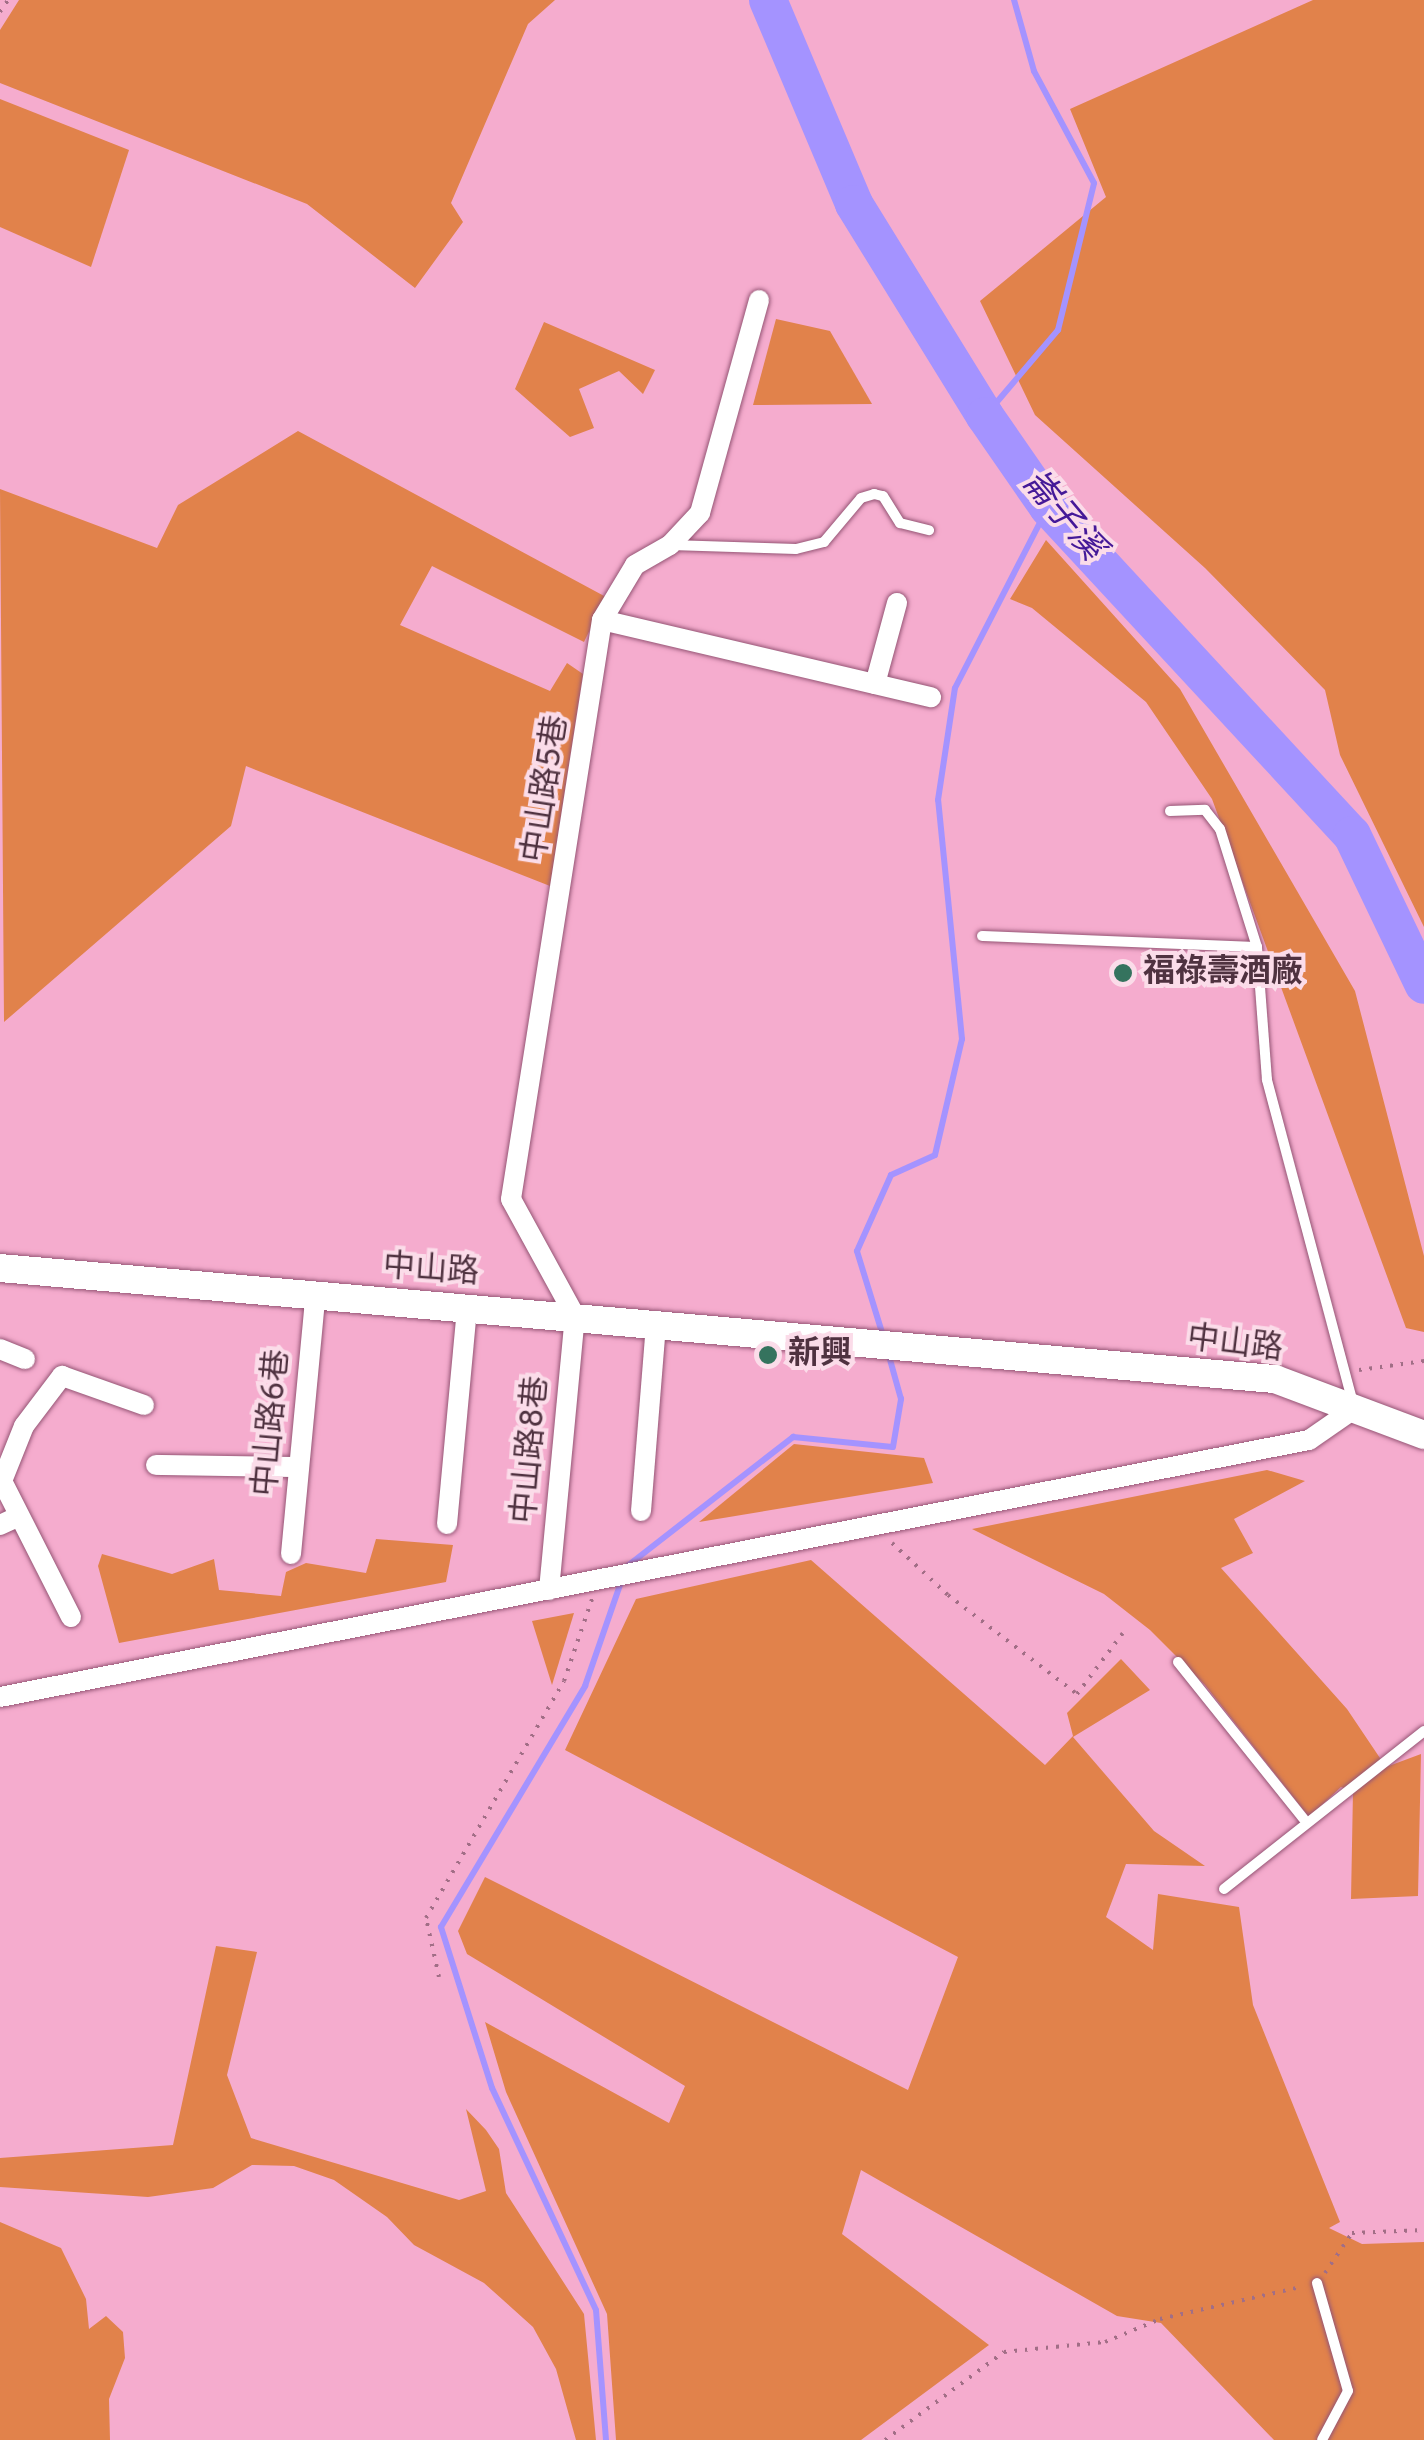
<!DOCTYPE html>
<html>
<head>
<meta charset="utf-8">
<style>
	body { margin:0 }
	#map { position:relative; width:1424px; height:2440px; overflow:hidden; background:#f5acce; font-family:Overpass,"Noto Sans TC",sans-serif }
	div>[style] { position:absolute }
	.green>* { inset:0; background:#e1824b }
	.stream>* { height:6px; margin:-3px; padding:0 3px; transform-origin:3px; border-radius:3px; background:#a493ff }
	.river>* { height:38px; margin:-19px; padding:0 19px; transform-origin:19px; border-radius:19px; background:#a493ff }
	.path>* { height:4px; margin-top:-2px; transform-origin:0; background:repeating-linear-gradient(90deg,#a16e86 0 2.5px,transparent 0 10.5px) }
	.roads { filter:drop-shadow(0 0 2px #955575) drop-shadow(0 0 2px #955575) }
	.lane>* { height:10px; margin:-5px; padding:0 5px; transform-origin:5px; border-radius:5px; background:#fff }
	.street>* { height:20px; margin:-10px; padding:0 10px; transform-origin:10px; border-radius:10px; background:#fff }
	.secondary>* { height:28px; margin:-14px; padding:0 14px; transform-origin:14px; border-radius:14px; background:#fff }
	.dots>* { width:28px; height:28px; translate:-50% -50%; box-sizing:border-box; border:5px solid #fbdce9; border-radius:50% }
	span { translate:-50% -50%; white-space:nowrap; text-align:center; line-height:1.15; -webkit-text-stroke:8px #fbdce9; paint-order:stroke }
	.street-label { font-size:32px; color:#4f3240 }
	.poi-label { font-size:32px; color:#4f3240; font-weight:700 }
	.left { translate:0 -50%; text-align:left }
	.water-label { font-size:35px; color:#451998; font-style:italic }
</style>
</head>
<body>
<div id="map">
	<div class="green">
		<div style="clip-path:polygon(19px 0,555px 0,528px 24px,451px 203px,463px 222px,415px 288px,307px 204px,0 83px,0 30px)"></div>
		<div style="clip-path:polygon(1313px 0,1424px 0,1424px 927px,1340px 755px,1325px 690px,1205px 568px,1035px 415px,980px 301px,1106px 197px,1070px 109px)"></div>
		<div style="clip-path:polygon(0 99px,129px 150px,91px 267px,0 227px)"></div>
		<div style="clip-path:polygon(776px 319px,830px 331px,872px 404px,753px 405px)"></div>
		<div style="clip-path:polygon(544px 322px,655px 370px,643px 394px,619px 371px,579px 389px,594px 428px,570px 437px,515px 389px)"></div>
		<div style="clip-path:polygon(298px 431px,606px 597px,584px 642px,432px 566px,400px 625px,550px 691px,567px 663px,583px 674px,550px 886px,246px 766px,231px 826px,4px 1022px,0 489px,157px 548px,178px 505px)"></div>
		<div style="clip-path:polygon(1046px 540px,1180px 689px,1355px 991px,1424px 1256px,1424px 1332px,1406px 1328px,1212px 799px,1146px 702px,1032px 608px,1010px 599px)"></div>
		<div style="clip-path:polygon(794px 1444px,924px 1458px,933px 1483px,699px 1522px)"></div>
		<div style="clip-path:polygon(1267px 1470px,1305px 1481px,1234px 1519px,1253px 1553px,1221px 1568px,1347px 1709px,1386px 1767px,1421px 1754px,1418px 1896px,1351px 1899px,1353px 1791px,1341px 1787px,1309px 1817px,1205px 1685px,1150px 1630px,1104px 1594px,972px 1529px)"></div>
		<div style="clip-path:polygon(376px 1539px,453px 1545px,446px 1582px,119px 1643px,98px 1566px,102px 1554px,172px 1574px,214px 1559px,219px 1590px,281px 1596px,286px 1572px,306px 1563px,366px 1573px)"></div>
		<div style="clip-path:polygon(811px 1560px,1045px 1765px,1073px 1736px,1067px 1713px,1121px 1659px,1150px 1690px,1073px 1737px,1154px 1831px,1205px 1866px,1126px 1864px,1106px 1917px,1153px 1950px,1158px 1894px,1239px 1907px,1253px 2005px,1340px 2222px,1329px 2228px,1362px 2244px,1424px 2242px,1424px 2440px,1274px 2440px,1161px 2323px,1117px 2316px,861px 2170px,842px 2234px,989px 2345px,861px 2440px,616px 2440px,607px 2314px,506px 2092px,485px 2022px,669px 2123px,685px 2086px,467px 1954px,458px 1931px,485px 1877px,908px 2090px,958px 1957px,565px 1750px,636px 1599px)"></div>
		<div style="clip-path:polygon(574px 1613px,552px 1685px,532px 1621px)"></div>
		<div style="clip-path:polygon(216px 1946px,257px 1952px,227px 2075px,251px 2138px,459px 2200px,486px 2191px,466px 2109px,486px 2130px,499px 2149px,506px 2193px,584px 2314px,596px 2440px,576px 2440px,556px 2369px,533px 2327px,484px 2283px,414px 2245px,387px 2217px,334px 2180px,294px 2166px,252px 2165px,213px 2188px,148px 2197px,0 2187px,0 2158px,173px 2145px)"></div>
		<div style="clip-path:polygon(0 2222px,61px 2248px,86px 2299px,89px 2329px,106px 2316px,123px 2332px,125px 2358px,109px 2399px,110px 2440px,0 2440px)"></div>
	</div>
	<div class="stream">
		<div style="left:985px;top:416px;width:113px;rotate:-49.7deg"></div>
		<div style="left:1058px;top:330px;width:151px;rotate:-76.2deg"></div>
		<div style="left:1094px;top:183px;width:127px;rotate:-118.2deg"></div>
		<div style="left:1034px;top:71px;width:74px;rotate:-105.7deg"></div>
		<div style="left:884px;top:1339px;width:92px;rotate:-107.1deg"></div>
		<div style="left:857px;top:1251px;width:83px;rotate:-65.9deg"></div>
		<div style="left:891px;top:1175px;width:48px;rotate:-24.4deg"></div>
		<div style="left:935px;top:1155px;width:119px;rotate:-76.9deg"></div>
		<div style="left:962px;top:1039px;width:240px;rotate:-95.7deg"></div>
		<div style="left:938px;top:800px;width:113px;rotate:-81.4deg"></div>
		<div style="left:955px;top:688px;width:203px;rotate:-62.8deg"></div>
		<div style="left:626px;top:1567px;width:212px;rotate:-37.9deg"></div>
		<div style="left:793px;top:1437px;width:100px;rotate:5.7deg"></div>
		<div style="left:893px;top:1447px;width:49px;rotate:-80.5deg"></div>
		<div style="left:901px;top:1399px;width:45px;rotate:-105.6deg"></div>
		<div style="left:606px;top:2440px;width:130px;rotate:-94.4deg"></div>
		<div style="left:596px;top:2310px;width:245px;rotate:-115.1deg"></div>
		<div style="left:492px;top:2088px;width:169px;rotate:-107.6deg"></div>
		<div style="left:441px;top:1927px;width:281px;rotate:-59.1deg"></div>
		<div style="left:585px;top:1686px;width:113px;rotate:-70.9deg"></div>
	</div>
	<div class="river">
		<div style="left:768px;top:0;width:221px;rotate:67.1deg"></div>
		<div style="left:854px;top:204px;width:249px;rotate:58.3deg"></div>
		<div style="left:985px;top:416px;width:111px;rotate:55.3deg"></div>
		<div style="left:1048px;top:507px;width:447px;rotate:47.2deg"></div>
		<div style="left:1352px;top:835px;width:166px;rotate:64.4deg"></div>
	</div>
	<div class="path">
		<div style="left:0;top:12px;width:14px;rotate:-56deg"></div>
		<div style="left:1359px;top:1370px;width:66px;rotate:-7.9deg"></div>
		<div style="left:892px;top:1543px;width:76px;rotate:42.9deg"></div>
		<div style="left:948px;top:1595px;width:163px;rotate:37.5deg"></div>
		<div style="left:1077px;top:1694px;width:76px;rotate:-53deg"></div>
		<div style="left:439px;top:1977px;width:60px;rotate:-102.4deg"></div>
		<div style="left:426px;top:1918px;width:274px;rotate:-59.8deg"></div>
		<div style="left:564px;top:1681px;width:87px;rotate:-71.1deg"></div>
		<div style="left:1325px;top:2273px;width:48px;rotate:-56deg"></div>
		<div style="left:1352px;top:2233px;width:72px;rotate:-2.4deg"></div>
		<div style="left:885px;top:2440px;width:148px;rotate:-36.5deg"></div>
		<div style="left:1004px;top:2352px;width:101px;rotate:-5.7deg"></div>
		<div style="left:1105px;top:2342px;width:60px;rotate:-22.7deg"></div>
		<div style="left:1160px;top:2319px;width:145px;rotate:-12.8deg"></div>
	</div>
	<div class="roads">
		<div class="lane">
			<div style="left:671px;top:545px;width:125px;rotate:1.8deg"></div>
			<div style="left:796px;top:549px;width:29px;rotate:-14deg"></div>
			<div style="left:824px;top:542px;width:57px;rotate:-49.9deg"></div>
			<div style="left:861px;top:498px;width:14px;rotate:-17deg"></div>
			<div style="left:874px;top:494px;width:9px;rotate:13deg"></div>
			<div style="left:883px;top:496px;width:32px;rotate:58deg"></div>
			<div style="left:900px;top:523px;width:30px;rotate:14deg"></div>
			<div style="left:1170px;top:811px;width:35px;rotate:-2deg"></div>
			<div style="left:1205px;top:810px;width:24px;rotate:52deg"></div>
			<div style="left:1220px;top:829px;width:124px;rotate:72.6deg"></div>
			<div style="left:982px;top:936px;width:275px;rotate:2.3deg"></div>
			<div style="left:1257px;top:947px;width:133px;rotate:85.7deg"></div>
			<div style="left:1267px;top:1080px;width:335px;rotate:75.1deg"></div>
			<div style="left:1178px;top:1662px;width:201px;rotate:51.3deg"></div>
			<div style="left:1224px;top:1889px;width:255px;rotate:-38.3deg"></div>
			<div style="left:1317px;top:2283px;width:112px;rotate:74deg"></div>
			<div style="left:1348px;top:2391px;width:55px;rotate:118deg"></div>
		</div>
		<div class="street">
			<div style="left:602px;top:620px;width:338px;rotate:13.2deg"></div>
			<div style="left:875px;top:684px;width:84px;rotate:-74.8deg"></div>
			<div style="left:0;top:1349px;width:27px;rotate:22deg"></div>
			<div style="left:156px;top:1465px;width:143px;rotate:0.8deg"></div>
			<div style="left:0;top:1477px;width:157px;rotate:63.1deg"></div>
			<div style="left:2px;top:1481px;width:59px;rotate:-68.2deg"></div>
			<div style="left:24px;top:1426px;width:63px;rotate:-52.8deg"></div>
			<div style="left:62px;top:1376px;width:87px;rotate:19.5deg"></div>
			<div style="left:641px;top:1511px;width:189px;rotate:-85.4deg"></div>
			<div style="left:447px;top:1524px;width:216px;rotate:-84.7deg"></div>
			<div style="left:0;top:1525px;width:21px;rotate:-25deg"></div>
			<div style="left:291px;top:1554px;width:257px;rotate:-84.6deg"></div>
			<div style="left:549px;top:1590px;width:275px;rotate:-84.6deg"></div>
			<div style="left:575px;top:1316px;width:133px;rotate:-118.7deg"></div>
			<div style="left:511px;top:1199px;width:586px;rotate:-81.07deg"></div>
			<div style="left:602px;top:620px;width:64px;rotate:-59deg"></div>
			<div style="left:635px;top:565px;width:40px;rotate:-29.7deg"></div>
			<div style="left:670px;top:545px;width:44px;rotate:-46.8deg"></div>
			<div style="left:700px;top:513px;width:221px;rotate:-74.5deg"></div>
			<div style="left:0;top:1697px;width:1334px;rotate:-11.11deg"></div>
			<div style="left:1309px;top:1440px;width:55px;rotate:-34.6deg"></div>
		</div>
		<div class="secondary">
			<div style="left:0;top:1268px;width:1280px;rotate:4.98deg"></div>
			<div style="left:1275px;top:1379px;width:159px;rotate:20.6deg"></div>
		</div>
	</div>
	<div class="dots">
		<div style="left:1123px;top:973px;background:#35735e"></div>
		<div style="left:768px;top:1355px;background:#35735e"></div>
	</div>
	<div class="street-label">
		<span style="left:547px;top:789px;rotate:-81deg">中山路5巷</span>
		<span style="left:431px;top:1271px;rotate:4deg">中山路</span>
		<span style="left:1235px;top:1345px;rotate:7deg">中山路</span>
		<span style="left:273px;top:1423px;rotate:-85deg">中山路6巷</span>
		<span style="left:532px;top:1450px;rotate:-85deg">中山路8巷</span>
	</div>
	<div class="poi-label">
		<span class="left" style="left:1143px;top:973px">福祿壽酒廠</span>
		<span class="left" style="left:788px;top:1355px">新興</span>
	</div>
	<div class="water-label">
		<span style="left:1062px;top:516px;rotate:50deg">崙子溪</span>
	</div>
</div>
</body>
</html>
